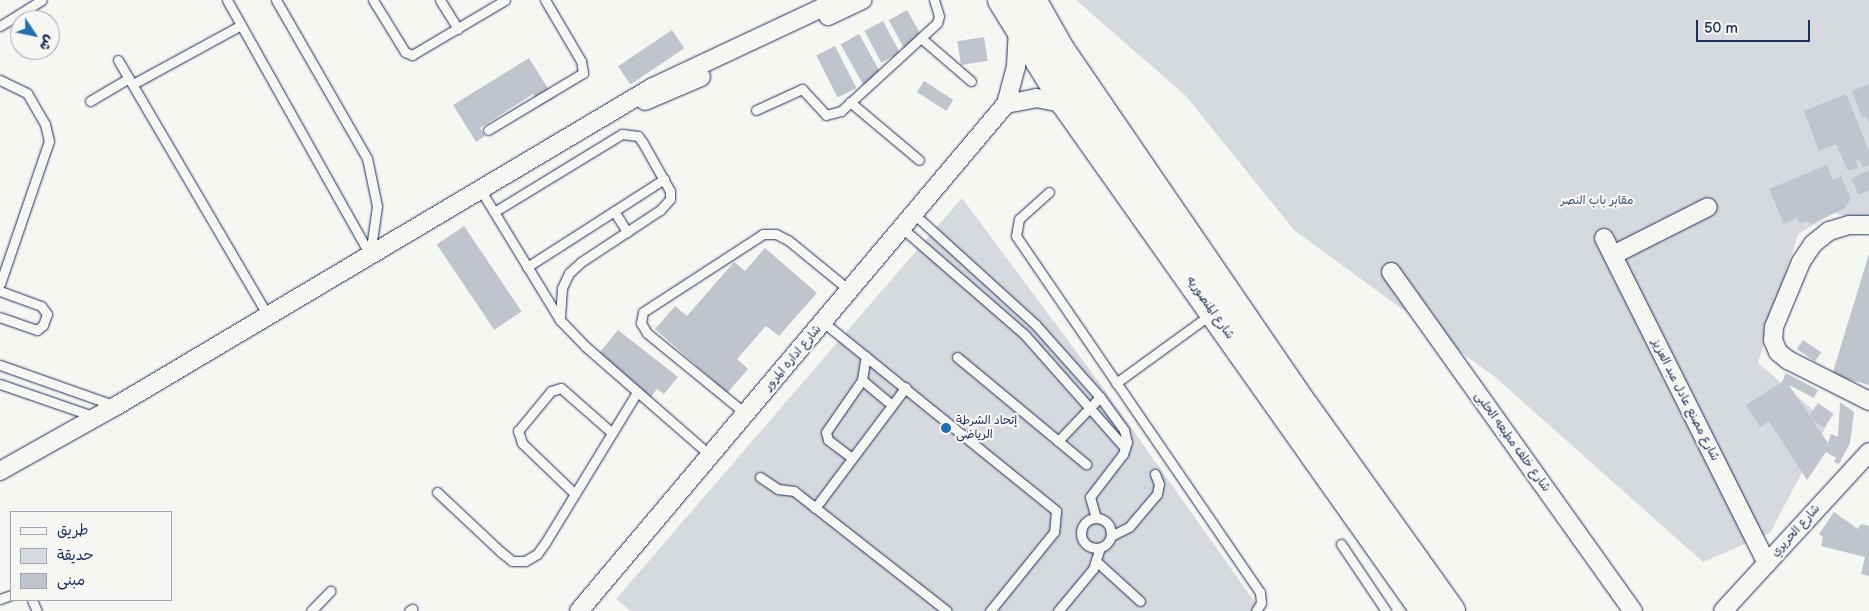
<!DOCTYPE html>
<html>
<head>
<meta charset="utf-8">
<style>
	body { margin:0 }
	#map { position:relative; width:1869px; height:611px; overflow:hidden; background:#f6f6f2; font-family:"Balsamiq Sans","Playpen Sans Arabic",sans-serif }
	div>[style] { position:absolute }
	.green>* { inset:0; background:#d6d9dd }
	.building>* { inset:0; background:#c0c4cd; transform-origin:0 0 }
	.roads { filter:drop-shadow(0 0 1px #1b2f5e) drop-shadow(0 0 1px #1b2f5e) }
	.service>* { height:9px; margin:-4.5px; padding:0 4.5px; transform-origin:4.5px; border-radius:4.5px; background:#f6f6f2 }
	.service>.ring { margin:-4.5px; padding:0; box-sizing:content-box; background:none; border:9px solid #f6f6f2; border-radius:50% }
	.minor>* { height:18px; margin:-9px; padding:0 9px; transform-origin:9px; border-radius:9px; background:#f6f6f2 }
	.primary>* { height:28px; margin:-14px; padding:0 14px; transform-origin:14px; border-radius:14px; background:#f6f6f2 }
	.dots>* { width:14px; height:14px; translate:-50% -50%; box-sizing:border-box; border:2px solid #f6f6f2; border-radius:50% }
	span { translate:-50% -50%; white-space:nowrap; text-align:center; line-height:1.15; -webkit-text-stroke:4.5px #f6f6f2; paint-order:stroke }
	.park-label { font-size:12px; color:#405177 }
	.street-label { font-size:12px; color:#1b2f5e }
	.poi-label { font-size:12px; color:#1b2f5e }
	.left { translate:0 -50%; text-align:left }
	.legend { position:absolute; left:10px; top:511px; width:162px; height:90px; box-sizing:border-box; background:#f6f6f2; border:1px solid #9ea6b7; margin:0; padding:6px 9px; list-style:none; font-size:15px; color:#1b2f5e }
	.legend li { display:flex; align-items:center; gap:10px; height:25px }
	.legend b { width:25px; border:1px solid #9ea6b7 }
	.north { position:absolute; left:10px; top:10px; width:50px; height:50px; box-sizing:border-box; background:#f6f6f2; border:1px solid #9ea6b7; border-radius:50%; rotate:124deg; font-size:14px; font-weight:700; line-height:20px; text-align:center; color:#1b2f5e }
	.north::after { content:''; display:block; margin:auto; width:18px; height:22px; background:#1f6fb2; clip-path:polygon(50% 0,100% 100%,50% 72%,0 100%) }
	.scale { position:absolute; left:1696px; top:20px; width:114px; height:22px; box-sizing:border-box; border:2px solid #1b2f5e; border-top:0; padding-left:6px; font-size:15px; line-height:18px; white-space:nowrap; color:#1b2f5e; -webkit-text-stroke:4px #f6f6f2; paint-order:stroke }
</style>
</head>
<body>
<div id="map">
	<div class="green">
		<div style="clip-path:polygon(1076px 0,1869px 0,1869px 220px,1834px 213px,1798px 234px,1758px 363px,1828px 423px,1770px 533px,1703px 562px,1495px 377px,1294px 230px,1186px 96px)"></div>
		<div style="clip-path:polygon(962px 198px,1101px 385px,1261px 611px,631px 611px,616px 599px)"></div>
	</div>
	<div class="building">
		<div style="left:907px;top:10px;width:35px;height:21px;rotate:61deg"></div>
		<div style="left:883px;top:21px;width:36px;height:21px;rotate:62deg"></div>
		<div style="left:672px;top:30px;width:22px;height:65px;rotate:56deg"></div>
		<div style="left:859px;top:34px;width:46px;height:21px;rotate:61deg"></div>
		<div style="left:984px;top:37px;width:24px;height:27px;rotate:81deg"></div>
		<div style="left:835px;top:46px;width:47px;height:21px;rotate:63deg"></div>
		<div style="clip-path:polygon(529px 58px,554px 98px,540px 106px,533px 94px,480px 128px,485px 136px,476px 142px,453px 105px)"></div>
		<div style="left:924px;top:81px;width:35px;height:13px;rotate:33deg"></div>
		<div style="clip-path:polygon(1869px 84px,1869px 122px,1866px 116px,1862px 117px,1852px 91px)"></div>
		<div style="clip-path:polygon(1846px 94px,1869px 151px,1869px 165px,1863px 167px,1859px 159px,1856px 161px,1858px 167px,1848px 171px,1836px 144px,1819px 151px,1804px 111px)"></div>
		<div style="clip-path:polygon(1827px 165px,1833px 180px,1841px 176px,1851px 199px,1845px 208px,1811px 224px,1807px 221px,1800px 224px,1797px 218px,1784px 224px,1769px 189px)"></div>
		<div style="clip-path:polygon(1869px 170px,1869px 190px,1859px 195px,1851px 179px)"></div>
		<div style="left:464px;top:226px;width:103px;height:33px;rotate:56deg"></div>
		<div style="clip-path:polygon(765px 248px,817px 293px,779px 336px,766px 326px,737px 359px,748px 369px,721px 400px,708px 389px,715px 382px,655px 329px,675px 306px,687px 316px,734px 262px,745px 271px)"></div>
		<div style="clip-path:polygon(1869px 254px,1869px 385px,1832px 375px)"></div>
		<div style="clip-path:polygon(618px 330px,678px 377px,664px 394px,657px 389px,650px 398px,597px 356px)"></div>
		<div style="left:1803px;top:340px;width:22px;height:11px;rotate:34deg"></div>
		<div style="clip-path:polygon(1786px 373px,1818px 390px,1814px 398px,1789px 385px,1828px 443px,1831px 434px,1838px 437px,1840px 402px,1854px 412px,1850px 443px,1839px 464px,1834px 462px,1836px 458px,1826px 452px,1807px 480px,1769px 421px,1760px 427px,1746px 405px,1782px 382px)"></div>
		<div style="left:1818px;top:403px;width:19px;height:17px;rotate:35deg"></div>
		<div style="clip-path:polygon(1834px 512px,1858px 529px,1861px 524px,1869px 526px,1869px 576px,1861px 574px,1865px 557px,1821px 546px,1823px 537px,1819px 534px)"></div>
	</div>
	<div class="roads">
		<div class="service">
			<div style="left:227px;top:0;width:292px;rotate:60.7deg"></div>
			<div style="left:276px;top:0;width:182px;rotate:60.1deg"></div>
			<div style="left:367px;top:158px;width:49px;rotate:78.2deg"></div>
			<div style="left:377px;top:206px;width:49px;rotate:98.1deg"></div>
			<div style="left:373px;top:0;width:61px;rotate:58.4deg"></div>
			<div style="left:405px;top:52px;width:8px;rotate:23deg"></div>
			<div style="left:412px;top:55px;width:108px;rotate:-30.6deg"></div>
			<div style="left:440px;top:0;width:34px;rotate:58deg"></div>
			<div style="left:0;top:26px;width:49px;rotate:-31.8deg"></div>
			<div style="left:921px;top:38px;width:66px;rotate:40.7deg"></div>
			<div style="left:118px;top:60px;width:297px;rotate:59.6deg"></div>
			<div style="left:0;top:80px;width:30px;rotate:26deg"></div>
			<div style="left:27px;top:93px;width:36px;rotate:60deg"></div>
			<div style="left:45px;top:124px;width:17px;rotate:77deg"></div>
			<div style="left:49px;top:141px;width:151px;rotate:108.9deg"></div>
			<div style="left:133px;top:84px;width:123px;rotate:-28.6deg"></div>
			<div style="left:90px;top:101px;width:45px;rotate:-30.5deg"></div>
			<div style="left:850px;top:102px;width:90px;rotate:40deg"></div>
			<div style="left:756px;top:110px;width:51px;rotate:-24.5deg"></div>
			<div style="left:802px;top:89px;width:35px;rotate:47deg"></div>
			<div style="left:826px;top:115px;width:16px;rotate:-15deg"></div>
			<div style="left:841px;top:111px;width:130px;rotate:-42.5deg"></div>
			<div style="left:937px;top:23px;width:7px;rotate:-74deg"></div>
			<div style="left:939px;top:16px;width:17px;rotate:-107deg"></div>
			<div style="left:488px;top:130px;width:111px;rotate:-31deg"></div>
			<div style="left:583px;top:73px;width:12px;rotate:-99deg"></div>
			<div style="left:581px;top:61px;width:71px;rotate:-120.5deg"></div>
			<div style="left:480px;top:189px;width:153px;rotate:58.6deg"></div>
			<div style="left:560px;top:320px;width:36px;rotate:46deg"></div>
			<div style="left:585px;top:346px;width:167px;rotate:41.1deg"></div>
			<div style="left:1049px;top:192px;width:40px;rotate:138deg"></div>
			<div style="left:1019px;top:219px;width:17px;rotate:100deg"></div>
			<div style="left:1016px;top:236px;width:432px;rotate:55.6deg"></div>
			<div style="left:1260px;top:592px;width:11px;rotate:85deg"></div>
			<div style="left:1261px;top:603px;width:9px;rotate:122deg"></div>
			<div style="left:614px;top:211px;width:25px;rotate:58deg"></div>
			<div style="left:494px;top:212px;width:150px;rotate:-31.4deg"></div>
			<div style="left:622px;top:134px;width:16px;rotate:7deg"></div>
			<div style="left:638px;top:136px;width:9px;rotate:54deg"></div>
			<div style="left:643px;top:143px;width:55px;rotate:60.6deg"></div>
			<div style="left:670px;top:191px;width:8px;rotate:90deg"></div>
			<div style="left:670px;top:199px;width:15px;rotate:132deg"></div>
			<div style="left:660px;top:210px;width:95px;rotate:146.6deg"></div>
			<div style="left:581px;top:262px;width:16px;rotate:137deg"></div>
			<div style="left:569px;top:273px;width:17px;rotate:115deg"></div>
			<div style="left:562px;top:288px;width:32px;rotate:94deg"></div>
			<div style="left:914px;top:214px;width:164px;rotate:42.3deg"></div>
			<div style="left:1035px;top:324px;width:98px;rotate:48.3deg"></div>
			<div style="left:1100px;top:397px;width:41px;rotate:54deg"></div>
			<div style="left:1124px;top:430px;width:12px;rotate:76deg"></div>
			<div style="left:1127px;top:442px;width:13px;rotate:108deg"></div>
			<div style="left:1123px;top:454px;width:54px;rotate:127.5deg"></div>
			<div style="left:1090px;top:497px;width:22px;rotate:74deg"></div>
			<div style="left:902px;top:228px;width:163px;rotate:41deg"></div>
			<div style="left:1025px;top:335px;width:151px;rotate:48.5deg"></div>
			<div style="left:527px;top:267px;width:163px;rotate:-32.7deg"></div>
			<div style="left:0;top:291px;width:44px;rotate:20.1deg"></div>
			<div style="left:41px;top:306px;width:10px;rotate:53deg"></div>
			<div style="left:47px;top:314px;width:12px;rotate:110deg"></div>
			<div style="left:43px;top:325px;width:8px;rotate:140deg"></div>
			<div style="left:37px;top:330px;width:39px;rotate:-161deg"></div>
			<div style="left:823px;top:322px;width:300px;rotate:39deg"></div>
			<div style="left:1056px;top:511px;width:21px;rotate:95deg"></div>
			<div style="left:1054px;top:532px;width:102px;rotate:129deg"></div>
			<div style="left:957px;top:357px;width:168px;rotate:39.7deg"></div>
			<div style="left:0;top:365px;width:123px;rotate:19.5deg"></div>
			<div style="left:862px;top:380px;width:39px;rotate:40deg"></div>
			<div style="left:1116px;top:383px;width:117px;rotate:-36deg"></div>
			<div style="left:0;top:384px;width:102px;rotate:19deg"></div>
			<div style="left:746px;top:414px;width:128px;rotate:-140.7deg"></div>
			<div style="left:647px;top:333px;width:12px;rotate:-121deg"></div>
			<div style="left:641px;top:323px;width:11px;rotate:-80deg"></div>
			<div style="left:643px;top:312px;width:143px;rotate:-33deg"></div>
			<div style="left:763px;top:234px;width:13px"></div>
			<div style="left:776px;top:234px;width:13px;rotate:27deg"></div>
			<div style="left:788px;top:240px;width:79px;rotate:39.3deg"></div>
			<div style="left:1058px;top:441px;width:61px;rotate:-46.3deg"></div>
			<div style="left:852px;top:458px;width:30px;rotate:-143deg"></div>
			<div style="left:828px;top:440px;width:8px;rotate:-104deg"></div>
			<div style="left:826px;top:432px;width:63px;rotate:-55.3deg"></div>
			<div style="left:862px;top:380px;width:24px;rotate:-81deg"></div>
			<div style="left:760px;top:477px;width:22px;rotate:34deg"></div>
			<div style="left:778px;top:489px;width:16px;rotate:7deg"></div>
			<div style="left:794px;top:491px;width:194px;rotate:38.1deg"></div>
			<div style="left:437px;top:492px;width:88px;rotate:43.2deg"></div>
			<div style="left:501px;top:552px;width:14px;rotate:39deg"></div>
			<div style="left:512px;top:561px;width:13px"></div>
			<div style="left:525px;top:561px;width:14px;rotate:-30deg"></div>
			<div style="left:537px;top:554px;width:14px;rotate:-54deg"></div>
			<div style="left:545px;top:543px;width:177px;rotate:-58.6deg"></div>
			<div style="left:575px;top:494px;width:74px;rotate:-136.1deg"></div>
			<div style="left:522px;top:443px;width:13px;rotate:-108deg"></div>
			<div style="left:518px;top:431px;width:52px;rotate:-50.5deg"></div>
			<div style="left:551px;top:391px;width:10px;rotate:-17deg"></div>
			<div style="left:561px;top:388px;width:68px;rotate:41.4deg"></div>
			<div style="left:815px;top:508px;width:151px;rotate:-53.1deg"></div>
			<div class="ring" style="left:1081px;top:518px;width:21px;height:21px"></div>
			<div style="left:1111px;top:536px;width:20px;rotate:-27deg"></div>
			<div style="left:1129px;top:527px;width:43px;rotate:-49.7deg"></div>
			<div style="left:1157px;top:494px;width:10px;rotate:-79deg"></div>
			<div style="left:1159px;top:484px;width:11px;rotate:-112deg"></div>
			<div style="left:1341px;top:544px;width:81px;rotate:56.1deg"></div>
			<div style="left:1097px;top:562px;width:58px;rotate:42.2deg"></div>
			<div style="left:0;top:599px;width:12px;rotate:-20deg"></div>
			<div style="left:32px;top:600px;width:12px;rotate:66deg"></div>
			<div style="left:311px;top:611px;width:28px;rotate:-46deg"></div>
			<div style="left:409px;top:611px;width:4px;rotate:-34deg"></div>
			<div style="left:1058px;top:611px;width:55px;rotate:-50.2deg"></div>
			<div style="left:1093px;top:569px;width:22px;rotate:-72deg"></div>
		</div>
		<div class="minor">
			<div style="left:828px;top:16px;width:38px;rotate:-25deg"></div>
			<div style="left:645px;top:101px;width:61px;rotate:-23.2deg"></div>
			<div style="left:1006px;top:104px;width:31px;rotate:-11deg"></div>
			<div style="left:1036px;top:98px;width:31px;rotate:11deg"></div>
			<div style="left:1869px;top:225px;width:20px;rotate:180deg"></div>
			<div style="left:1849px;top:225px;width:21px;rotate:163deg"></div>
			<div style="left:1829px;top:231px;width:21px;rotate:141deg"></div>
			<div style="left:1813px;top:244px;width:22px;rotate:124deg"></div>
			<div style="left:1801px;top:262px;width:70px;rotate:112.6deg"></div>
			<div style="left:1774px;top:327px;width:13px;rotate:94deg"></div>
			<div style="left:1773px;top:340px;width:13px;rotate:67deg"></div>
			<div style="left:1778px;top:352px;width:13px;rotate:39deg"></div>
			<div style="left:1788px;top:360px;width:91px;rotate:26.8deg"></div>
			<div style="left:1604px;top:238px;width:364px;rotate:63.4deg"></div>
			<div style="left:1613px;top:255px;width:106px;rotate:-26.8deg"></div>
			<div style="left:1391px;top:272px;width:417px;rotate:54.5deg"></div>
			<div style="left:0;top:471px;width:133px;rotate:-29.3deg"></div>
			<div style="left:116px;top:406px;width:625px;rotate:-30.71deg"></div>
			<div style="left:653px;top:87px;width:205px;rotate:-25.1deg"></div>
			<div style="left:579px;top:611px;width:663px;rotate:-49.9deg"></div>
			<div style="left:1006px;top:104px;width:39px;rotate:-75deg"></div>
			<div style="left:1016px;top:66px;width:37px;rotate:-87deg"></div>
			<div style="left:1723px;top:611px;width:216px;rotate:-47.4deg"></div>
		</div>
		<div class="primary">
			<div style="left:1002px;top:0;width:122px;rotate:58.4deg"></div>
			<div style="left:1066px;top:104px;width:621px;rotate:54.7deg"></div>
			<div style="left:1032px;top:0;width:59px;rotate:60.4deg"></div>
			<div style="left:1061px;top:51px;width:432px;rotate:55.6deg"></div>
			<div style="left:1305px;top:407px;width:251px;rotate:54.4deg"></div>
		</div>
	</div>
	<div class="dots">
		<div style="left:946px;top:428px;background:#1f6fb2"></div>
	</div>
	<div class="park-label">
		<span style="left:1597px;top:201px">مقابر باب النصر</span>
	</div>
	<div class="street-label">
		<span style="left:1210px;top:308px;rotate:55deg">شارع المنصوريه</span>
		<span style="left:793px;top:358px;rotate:-50deg">شارع اداره المرور</span>
		<span style="left:1685px;top:400px;rotate:63deg">شارع مصنع عادل عبد العزيز</span>
		<span style="left:1512px;top:442px;rotate:54deg">شارع خلف مطبعه الحلبى</span>
		<span style="left:1796px;top:531px;rotate:-48deg">شارع الحريري</span>
	</div>
	<div class="poi-label">
		<span class="left" style="left:956px;top:428px">إتحاد الشرطة<br>الرياضى</span>
	</div>
	<ul class="legend">
	<li><b style="height:6px;background:#f6f6f2"></b>طريق</li>
	<li><b style="height:14px;background:#d6d9dd"></b>حديقة</li>
	<li><b style="height:14px;background:#c0c4cd"></b>مبنى</li>
	</ul>
	<div class="north">ش</div>
	<div class="scale">50 m</div>
</div>
</body>
</html>
